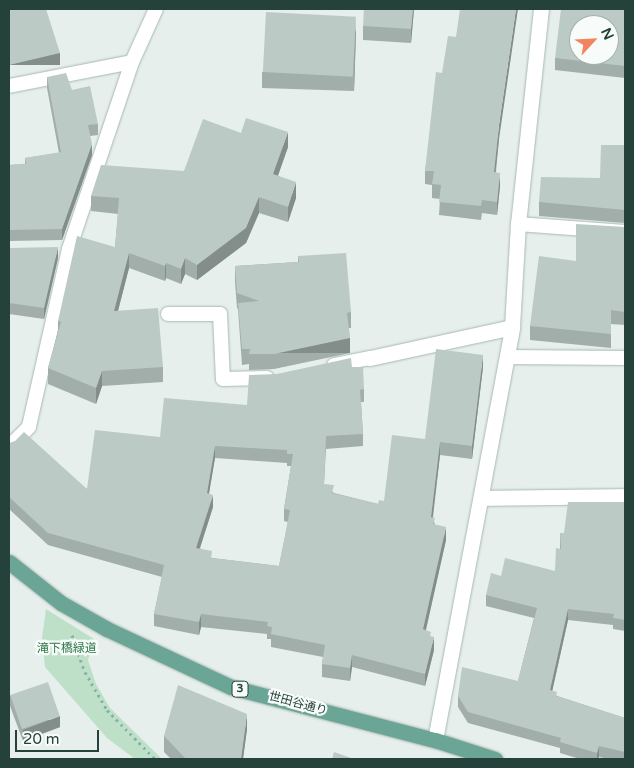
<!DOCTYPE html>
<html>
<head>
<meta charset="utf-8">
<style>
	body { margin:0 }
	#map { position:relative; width:634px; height:768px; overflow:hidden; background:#e6efeb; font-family:"Varela Round","Noto Sans JP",sans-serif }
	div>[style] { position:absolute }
	.green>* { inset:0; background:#bfe0c8 }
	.path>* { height:3px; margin-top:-1.5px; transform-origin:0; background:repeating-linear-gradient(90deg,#86b3a5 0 2.5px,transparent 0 6.5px) }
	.roads { filter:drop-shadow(0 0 1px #a8b8b2) drop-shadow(0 0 1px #a8b8b2) }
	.lane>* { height:14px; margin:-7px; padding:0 7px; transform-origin:7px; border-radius:7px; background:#fff }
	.street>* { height:15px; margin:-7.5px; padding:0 7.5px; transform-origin:7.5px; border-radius:7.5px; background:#fff }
	.primary>* { height:15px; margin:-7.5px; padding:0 7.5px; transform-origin:7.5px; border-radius:7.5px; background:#6aa596 }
	.wall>* { inset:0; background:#a1aea9 }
	.shaded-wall>* { inset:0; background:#838d89; transform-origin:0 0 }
	.building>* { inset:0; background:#bbcac4; transform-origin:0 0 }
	span { translate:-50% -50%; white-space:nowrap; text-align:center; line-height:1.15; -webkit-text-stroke:4.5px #f7fbf9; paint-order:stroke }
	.shield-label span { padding:1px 4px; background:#f7fbf9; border:1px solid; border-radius:4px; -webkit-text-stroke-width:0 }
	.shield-label { font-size:11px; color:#24423a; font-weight:700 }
	.park-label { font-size:12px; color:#2d7a4b }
	.street-label { font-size:12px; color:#24423a }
	.frame { position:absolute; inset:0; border:10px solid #24423a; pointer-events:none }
	.north { position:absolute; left:569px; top:15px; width:50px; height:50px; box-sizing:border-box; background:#f7fbf9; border:1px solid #a3b1ad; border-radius:50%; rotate:65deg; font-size:14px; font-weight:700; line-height:20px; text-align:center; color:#24423a }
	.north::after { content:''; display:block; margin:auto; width:18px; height:22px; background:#f4845f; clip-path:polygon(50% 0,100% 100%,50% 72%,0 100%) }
	.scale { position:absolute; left:15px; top:730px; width:84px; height:22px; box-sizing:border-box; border:2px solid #24423a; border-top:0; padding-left:6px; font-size:15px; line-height:18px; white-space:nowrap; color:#24423a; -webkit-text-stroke:4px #f7fbf9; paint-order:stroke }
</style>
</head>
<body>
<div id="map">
	<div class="green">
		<div style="clip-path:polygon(46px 609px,94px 639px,88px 660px,96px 684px,110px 708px,162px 759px,135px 759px,107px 738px,45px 667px,42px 638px)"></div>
	</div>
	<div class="path">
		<div style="left:72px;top:635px;width:39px;rotate:71deg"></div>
		<div style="left:85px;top:672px;width:44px;rotate:59.9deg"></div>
		<div style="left:107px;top:710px;width:69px;rotate:45.6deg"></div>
	</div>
	<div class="roads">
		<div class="lane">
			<div style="left:132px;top:62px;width:58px;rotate:-65.6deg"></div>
			<div style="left:9px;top:86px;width:125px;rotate:-11deg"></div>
			<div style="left:132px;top:62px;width:197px;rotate:108.6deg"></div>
			<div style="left:69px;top:249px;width:182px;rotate:102.7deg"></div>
			<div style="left:29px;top:427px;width:28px;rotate:135deg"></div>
			<div style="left:518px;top:224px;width:107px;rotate:4.3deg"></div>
			<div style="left:168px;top:314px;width:52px"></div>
			<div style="left:220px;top:314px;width:65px;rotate:87.4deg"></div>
			<div style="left:223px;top:379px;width:44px;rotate:-1.3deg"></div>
			<div style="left:507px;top:357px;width:118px;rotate:0.5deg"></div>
			<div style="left:334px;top:365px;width:37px;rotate:-11deg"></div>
		</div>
		<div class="street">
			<div style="left:370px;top:358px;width:145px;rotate:-12.3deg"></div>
			<div style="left:482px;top:498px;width:143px;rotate:-0.8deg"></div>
			<div style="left:435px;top:740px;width:420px;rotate:-79.4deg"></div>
			<div style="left:512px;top:327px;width:103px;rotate:-86.7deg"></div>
			<div style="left:518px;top:224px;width:216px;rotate:-83.9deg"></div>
		</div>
		<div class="primary">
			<div style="left:9px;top:562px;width:66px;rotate:38.3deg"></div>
			<div style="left:61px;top:603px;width:53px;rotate:29.5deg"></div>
			<div style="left:107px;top:629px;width:137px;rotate:25.1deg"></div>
			<div style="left:231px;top:687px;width:211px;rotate:14.6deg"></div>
			<div style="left:435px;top:740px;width:63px;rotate:17.6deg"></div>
		</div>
	</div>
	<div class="wall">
		<div style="clip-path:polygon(414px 9px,411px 43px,363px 40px,363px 26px)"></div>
		<div style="clip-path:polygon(625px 9px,625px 78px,555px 70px,555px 58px)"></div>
		<div style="clip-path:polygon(356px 31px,354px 91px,262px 88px,262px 72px)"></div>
		<div style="clip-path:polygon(442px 73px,499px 139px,496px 172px,500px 186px,497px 215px,482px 213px,481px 220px,439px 215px,440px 199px,432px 198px,432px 185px,425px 184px,425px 171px)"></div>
		<div style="clip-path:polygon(47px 77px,72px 90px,98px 124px,98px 135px,90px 136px,92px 155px,62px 240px,9px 241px,9px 165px,25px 164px,25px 158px,59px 153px,47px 88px)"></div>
		<div style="clip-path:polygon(241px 133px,288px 147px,278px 176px,296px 198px,288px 222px,259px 213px,246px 243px,197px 280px,185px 274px,181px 284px,166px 278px,165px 281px,129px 268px,118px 311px,163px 367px,163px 382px,102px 386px,96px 404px,48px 384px,48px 368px,58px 331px,58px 321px,115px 247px,118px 214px,91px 211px,91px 196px,184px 171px)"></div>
		<div style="clip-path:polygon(625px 145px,625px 223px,539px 216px,539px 202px,600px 178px)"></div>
		<div style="clip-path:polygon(625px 227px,625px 325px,611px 324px,611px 348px,530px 340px,530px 326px,576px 261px)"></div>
		<div style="clip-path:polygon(9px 248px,58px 258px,44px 319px,9px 314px)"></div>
		<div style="clip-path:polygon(298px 256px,351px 312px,351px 328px,349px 328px,350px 353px,274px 369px,249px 370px,249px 364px,242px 365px,238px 309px,237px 308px,235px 282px,235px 266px,298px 262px)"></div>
		<div style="clip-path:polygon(evenodd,352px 367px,364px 389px,364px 402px,361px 402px,363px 434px,363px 446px,326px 449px,324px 484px,334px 493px,378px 504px,384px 501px,425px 439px,483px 367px,472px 459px,440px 455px,433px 518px,435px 525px,446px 540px,426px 630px,431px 637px,434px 650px,425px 686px,352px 667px,350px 681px,322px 677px,322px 664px,323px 657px,271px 647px,271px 639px,267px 639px,267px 634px,201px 627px,199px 635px,154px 626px,154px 614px,162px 577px,48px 545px,9px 509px,9px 443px,87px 489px,160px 437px,247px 405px,277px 374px,352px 367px,215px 458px,287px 463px,287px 466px,291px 466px,284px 509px,284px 521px,288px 522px,279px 566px,212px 558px,200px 548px,213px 507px,209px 493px,215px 458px)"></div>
		<div style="clip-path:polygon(625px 502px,625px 631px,613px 629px,613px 625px,568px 620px,552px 691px,557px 696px,625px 718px,625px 759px,609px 759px,599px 757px,598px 759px,580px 759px,560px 753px,560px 748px,468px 723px,458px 707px,458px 696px,518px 681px,534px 618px,486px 606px,486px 595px,501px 576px,555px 571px,560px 549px,560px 533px,564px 533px)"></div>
		<div style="clip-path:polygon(10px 695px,60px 727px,23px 741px,10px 706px)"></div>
		<div style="clip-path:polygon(247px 729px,243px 759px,171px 759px,164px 752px,164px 736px)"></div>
	</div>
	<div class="shaded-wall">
		<div style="clip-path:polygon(413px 9px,414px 9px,411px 43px,411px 29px)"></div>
		<div style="clip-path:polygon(516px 9px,518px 9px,499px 139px,494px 185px,494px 172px,499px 125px)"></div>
		<div style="clip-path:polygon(356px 16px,356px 31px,354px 91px,354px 76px)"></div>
		<div style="left:60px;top:53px;width:12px;height:52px;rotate:90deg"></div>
		<div style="clip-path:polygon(288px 132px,288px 147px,273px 189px,273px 174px)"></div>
		<div style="clip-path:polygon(92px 144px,92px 155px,62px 240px,62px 229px)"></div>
		<div style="clip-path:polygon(500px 173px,500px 186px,497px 215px,497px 202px)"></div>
		<div style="clip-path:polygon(296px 182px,296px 198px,288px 222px,288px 207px)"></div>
		<div style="clip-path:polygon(259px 197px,259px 213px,246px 243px,197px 280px,197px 265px)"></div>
		<div style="clip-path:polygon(58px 247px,58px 258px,44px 319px,44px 308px)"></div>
		<div style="clip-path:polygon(129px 253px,129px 268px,114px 326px,114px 311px)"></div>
		<div style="clip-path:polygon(185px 258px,185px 274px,181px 284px,181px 269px)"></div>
		<div style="clip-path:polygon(166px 263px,166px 278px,165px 281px,165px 266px)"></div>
		<div style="left:350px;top:338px;width:15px;height:78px;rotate:90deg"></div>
		<div style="clip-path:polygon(483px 355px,483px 367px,472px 459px,472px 446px)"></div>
		<div style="clip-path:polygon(102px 371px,102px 386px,96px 404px,96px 388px)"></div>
		<div style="clip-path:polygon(440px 442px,440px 455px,431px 530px,431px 517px)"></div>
		<div style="clip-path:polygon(215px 446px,215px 458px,207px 505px,207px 493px)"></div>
		<div style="clip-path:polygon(213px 495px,213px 507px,196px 560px,196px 548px)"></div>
		<div style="clip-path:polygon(446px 527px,446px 540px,423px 642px,423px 629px)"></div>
		<div style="clip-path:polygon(568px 609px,568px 620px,550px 701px,550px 690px)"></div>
		<div style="clip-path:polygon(201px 614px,201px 627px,199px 635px,199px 622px)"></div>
		<div style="clip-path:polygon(434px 637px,434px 650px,425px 686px,425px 674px)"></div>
		<div style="clip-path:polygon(352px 655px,352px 667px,350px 681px,350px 668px)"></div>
		<div style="clip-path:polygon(247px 714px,247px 729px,243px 759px,241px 759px)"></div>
		<div style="clip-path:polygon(60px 716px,60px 727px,23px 741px,23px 730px)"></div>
		<div style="clip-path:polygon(599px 746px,599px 757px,598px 759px,597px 759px,597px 753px)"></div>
	</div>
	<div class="building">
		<div style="clip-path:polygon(9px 9px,46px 9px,60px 53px,9px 65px)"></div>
		<div style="clip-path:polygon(364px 9px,413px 9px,411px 29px,363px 26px)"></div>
		<div style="clip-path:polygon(460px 9px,516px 9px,499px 125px,494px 172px,500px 173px,497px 202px,482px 200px,481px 206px,439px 202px,441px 185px,432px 184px,434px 171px,425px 171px,436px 72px,442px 73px,448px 36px,456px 37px)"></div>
		<div style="clip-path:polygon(evenodd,561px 9px,625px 9px,625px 66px,555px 58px,561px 9px,579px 25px,609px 25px,609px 55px,579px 55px,579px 25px)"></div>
		<div style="left:266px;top:12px;width:90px;height:60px;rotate:3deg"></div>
		<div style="clip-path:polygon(66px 73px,72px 90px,90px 86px,98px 124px,88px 125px,92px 144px,62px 229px,9px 230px,9px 165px,26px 164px,25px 158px,61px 152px,47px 77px)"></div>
		<div style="clip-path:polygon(246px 118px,288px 132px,273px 174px,296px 182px,288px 207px,259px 197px,246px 228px,197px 265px,185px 258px,181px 269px,166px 263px,165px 266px,129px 253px,114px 311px,158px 308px,163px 367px,102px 371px,96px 388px,48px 368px,61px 322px,58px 321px,77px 236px,115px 247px,119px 198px,91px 196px,101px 165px,184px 171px,203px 119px,241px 133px)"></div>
		<div style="clip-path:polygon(601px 145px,625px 145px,625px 210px,539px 202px,541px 177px,600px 178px)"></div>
		<div style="clip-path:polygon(576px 224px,625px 227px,625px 312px,611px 310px,611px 334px,530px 326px,539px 256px,576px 261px)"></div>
		<div style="clip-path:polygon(58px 247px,44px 308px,9px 303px,9px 248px)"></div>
		<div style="clip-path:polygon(346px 253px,351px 312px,347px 313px,350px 338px,274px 354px,249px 354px,250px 349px,242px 349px,238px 303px,259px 301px,237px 293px,235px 266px,299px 262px,298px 256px)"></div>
		<div style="clip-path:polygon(evenodd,436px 349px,483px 355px,472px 446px,440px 442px,431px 517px,435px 518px,433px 524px,446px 527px,423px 629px,431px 632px,430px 636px,434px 637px,425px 674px,352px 655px,350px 668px,322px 664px,325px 645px,271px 634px,272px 627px,267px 626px,268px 622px,201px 614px,199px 622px,154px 614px,164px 565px,48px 533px,9px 497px,9px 443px,15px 441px,24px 432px,87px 489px,95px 430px,160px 437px,164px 398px,247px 405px,249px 375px,277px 374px,351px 358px,352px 367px,363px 367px,364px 389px,360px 390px,363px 434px,326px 436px,324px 484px,334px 485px,332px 493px,378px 504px,379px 500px,384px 501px,392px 435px,425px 439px,436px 349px,215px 446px,287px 450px,287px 454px,293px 454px,284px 509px,290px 510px,279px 566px,211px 558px,212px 551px,196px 548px,213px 495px,207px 493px,215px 446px)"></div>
		<div style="clip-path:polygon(568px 502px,625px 502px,625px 620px,613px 618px,614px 614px,568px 609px,550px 690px,557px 692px,556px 696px,625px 718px,625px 752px,599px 746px,597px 753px,560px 742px,561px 738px,468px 712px,458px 696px,462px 667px,518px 681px,537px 608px,486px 595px,491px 573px,501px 576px,505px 558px,555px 571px,556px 548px,561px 549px,560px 533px,564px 533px)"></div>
		<div style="left:48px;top:682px;width:36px;height:40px;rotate:71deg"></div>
		<div style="clip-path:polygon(178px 685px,247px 714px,241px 759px,186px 759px,164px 736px)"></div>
		<div style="clip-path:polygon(334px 752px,354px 759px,332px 759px)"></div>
	</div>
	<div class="shield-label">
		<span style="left:240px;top:689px">3</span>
	</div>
	<div class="park-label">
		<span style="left:67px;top:649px">滝下橋緑道</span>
	</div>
	<div class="street-label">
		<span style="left:298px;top:704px;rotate:15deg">世田谷通り</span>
	</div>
	<div class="frame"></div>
	<div class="north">N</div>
	<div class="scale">20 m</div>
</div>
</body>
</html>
